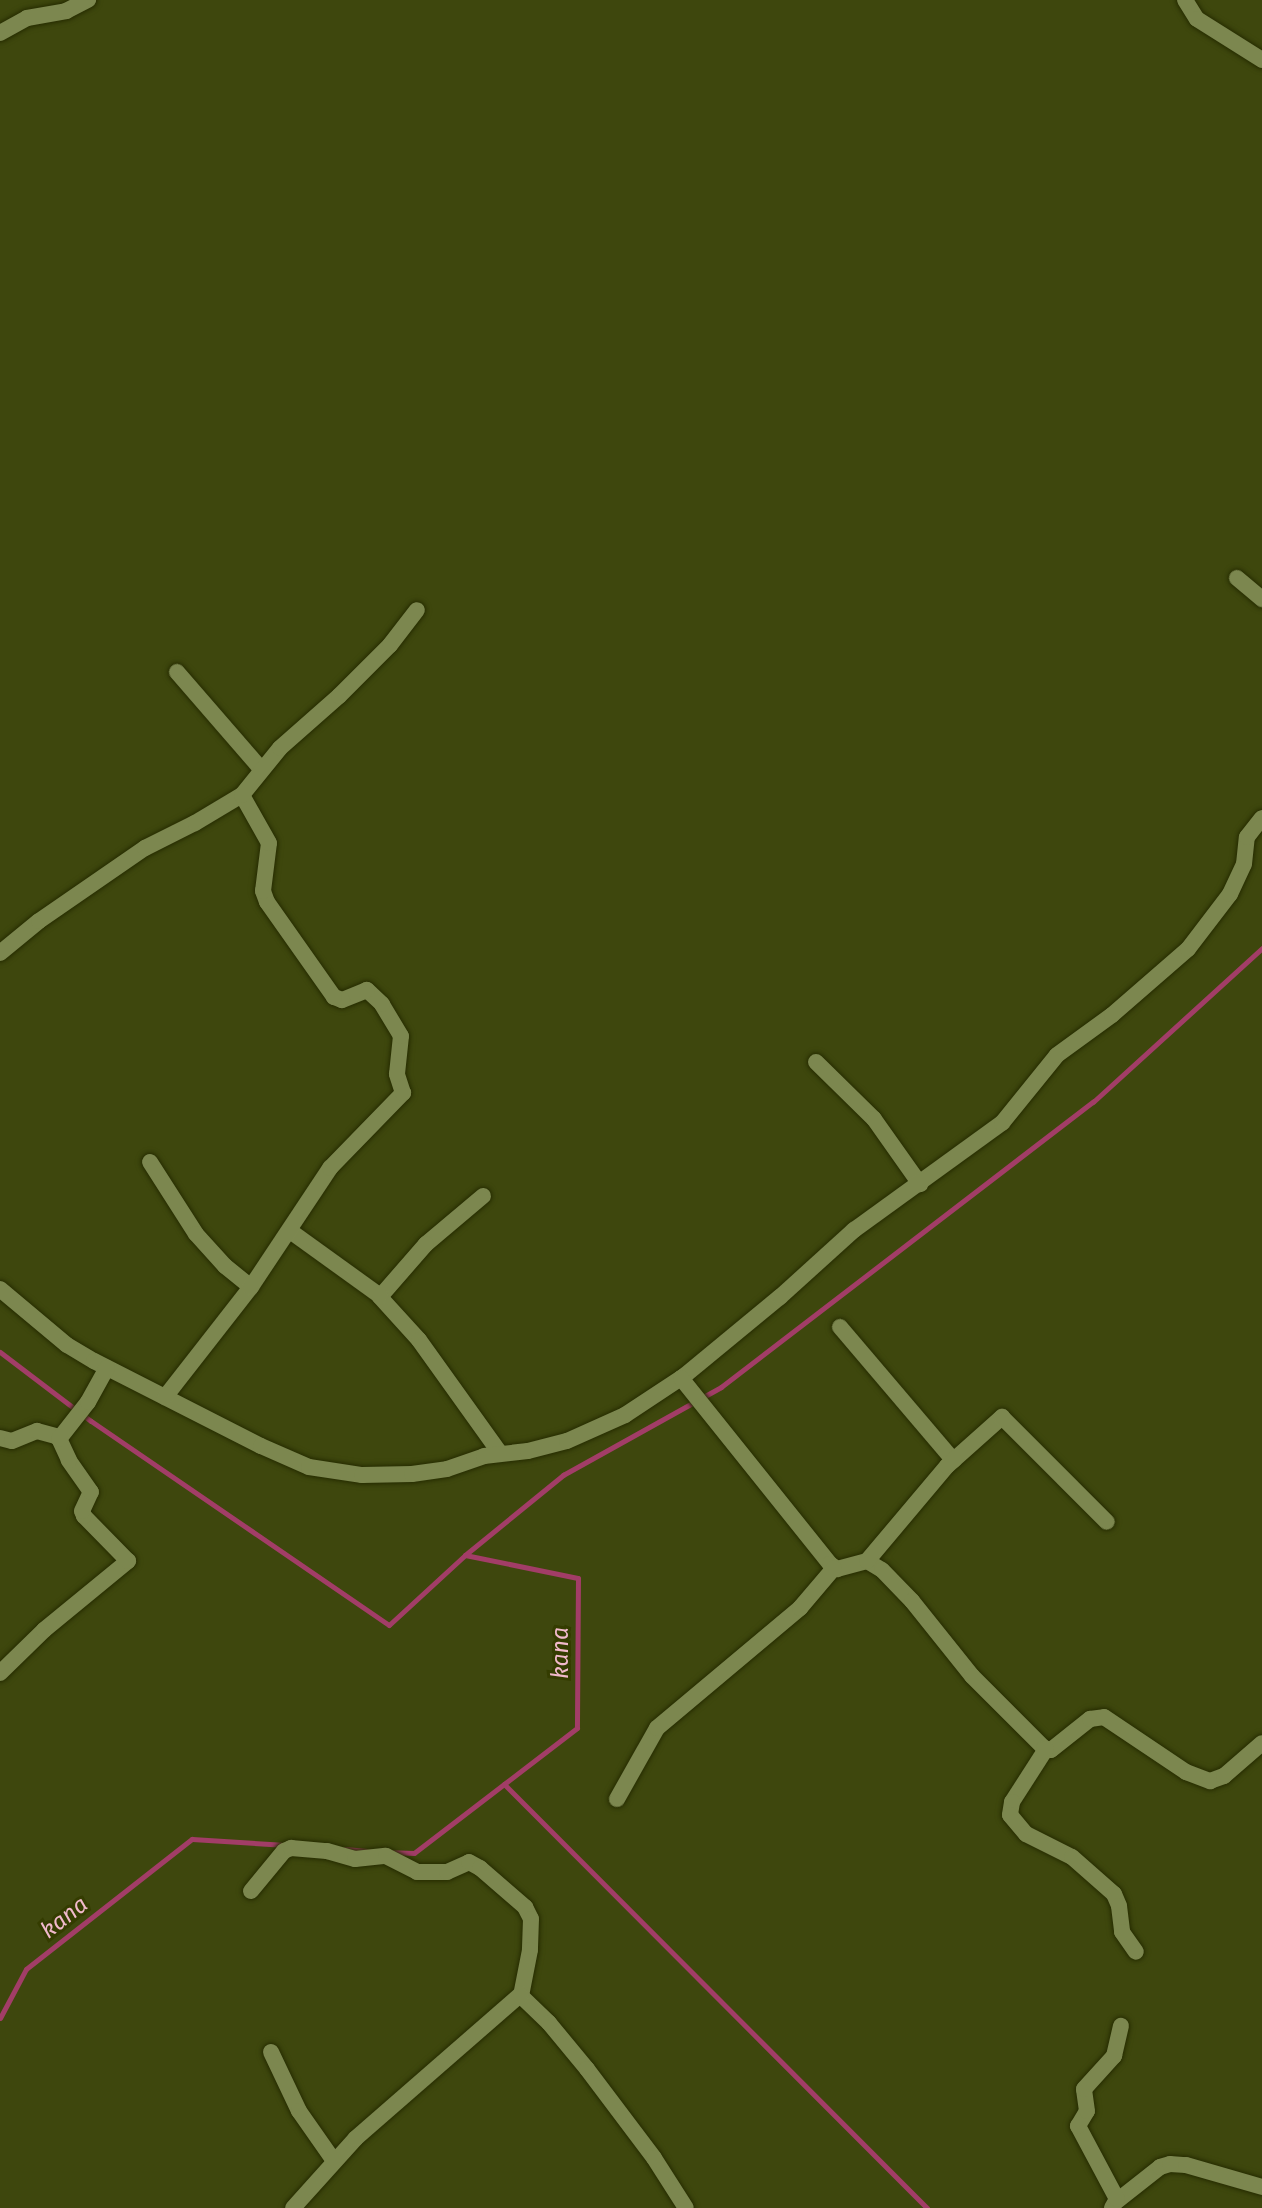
<!DOCTYPE html>
<html>
<head>
<meta charset="utf-8">
<style>
	body { margin:0 }
	#map { position:relative; width:1262px; height:2208px; overflow:hidden; background:#3e470d; font-family:"Fira Sans",sans-serif }
	div>[style] { position:absolute }
	.stream>* { height:5px; margin:-2.5px; padding:0 2.5px; transform-origin:2.5px; border-radius:2.5px; background:#a23d67 }
	.roads { filter:drop-shadow(0 0 2px #262c01) drop-shadow(0 0 2px #262c01) }
	.street>* { height:16px; margin:-8px; padding:0 8px; transform-origin:8px; border-radius:8px; background:#7c874f }
	span { translate:-50% -50%; white-space:nowrap; text-align:center; line-height:1.15; -webkit-text-stroke:6px #343c00; paint-order:stroke }
	.water-label { font-size:23px; color:#f1b9cb; font-style:italic }
</style>
</head>
<body>
<div id="map">
	<div class="stream">
		<div style="left:0;top:1352px;width:114px;rotate:37.2deg"></div>
		<div style="left:91px;top:1421px;width:361px;rotate:34.4deg"></div>
		<div style="left:389px;top:1625px;width:103px;rotate:-42.6deg"></div>
		<div style="left:465px;top:1555px;width:115px;rotate:11.5deg"></div>
		<div style="left:578px;top:1578px;width:150px;rotate:90.4deg"></div>
		<div style="left:577px;top:1728px;width:205px;rotate:142.5deg"></div>
		<div style="left:414px;top:1853px;width:23px;rotate:-178deg"></div>
		<div style="left:465px;top:1555px;width:127px;rotate:-39.2deg"></div>
		<div style="left:563px;top:1475px;width:181px;rotate:-29.1deg"></div>
		<div style="left:721px;top:1387px;width:469px;rotate:-37.5deg"></div>
		<div style="left:1093px;top:1102px;width:229px;rotate:-42.3deg"></div>
		<div style="left:504px;top:1784px;width:599px;rotate:45.07deg"></div>
		<div style="left:345px;top:1849px;width:25px;rotate:5deg"></div>
		<div style="left:0;top:2018px;width:55px;rotate:-62deg"></div>
		<div style="left:26px;top:1969px;width:211px;rotate:-38.1deg"></div>
		<div style="left:192px;top:1839px;width:94px;rotate:3.7deg"></div>
	</div>
	<div class="roads">
		<div class="street">
			<div style="left:1185px;top:0;width:22px;rotate:58deg"></div>
			<div style="left:1197px;top:19px;width:77px;rotate:32.2deg"></div>
			<div style="left:0;top:33px;width:31px;rotate:-29deg"></div>
			<div style="left:27px;top:18px;width:40px;rotate:-10deg"></div>
			<div style="left:66px;top:11px;width:25px;rotate:-27deg"></div>
			<div style="left:1237px;top:578px;width:33px;rotate:40deg"></div>
			<div style="left:177px;top:672px;width:128px;rotate:49.1deg"></div>
			<div style="left:0;top:953px;width:50px;rotate:-39.4deg"></div>
			<div style="left:39px;top:921px;width:129px;rotate:-34.6deg"></div>
			<div style="left:145px;top:848px;width:56px;rotate:-26.6deg"></div>
			<div style="left:195px;top:823px;width:55px;rotate:-30.8deg"></div>
			<div style="left:816px;top:1062px;width:81px;rotate:44.5deg"></div>
			<div style="left:874px;top:1119px;width:80px;rotate:54.7deg"></div>
			<div style="left:150px;top:1162px;width:85px;rotate:57.4deg"></div>
			<div style="left:196px;top:1234px;width:43px;rotate:47.8deg"></div>
			<div style="left:225px;top:1266px;width:33px;rotate:39deg"></div>
			<div style="left:483px;top:1196px;width:75px;rotate:139.9deg"></div>
			<div style="left:426px;top:1244px;width:70px;rotate:131deg"></div>
			<div style="left:380px;top:1297px;width:58px;rotate:47.8deg"></div>
			<div style="left:419px;top:1340px;width:139px;rotate:54.4deg"></div>
			<div style="left:290px;top:1231px;width:111px;rotate:35.8deg"></div>
			<div style="left:0;top:1289px;width:87px;rotate:39.9deg"></div>
			<div style="left:67px;top:1345px;width:31px;rotate:31deg"></div>
			<div style="left:94px;top:1361px;width:187px;rotate:27deg"></div>
			<div style="left:261px;top:1446px;width:52px;rotate:23.6deg"></div>
			<div style="left:309px;top:1467px;width:54px;rotate:8.6deg"></div>
			<div style="left:362px;top:1475px;width:50px;rotate:-1.1deg"></div>
			<div style="left:412px;top:1474px;width:35px;rotate:-8deg"></div>
			<div style="left:447px;top:1469px;width:39px;rotate:-19deg"></div>
			<div style="left:484px;top:1456px;width:44px;rotate:-6.5deg"></div>
			<div style="left:528px;top:1451px;width:40px;rotate:-14.4deg"></div>
			<div style="left:567px;top:1441px;width:64px;rotate:-24.1deg"></div>
			<div style="left:625px;top:1415px;width:71px;rotate:-33.5deg"></div>
			<div style="left:684px;top:1376px;width:124px;rotate:-39.5deg"></div>
			<div style="left:780px;top:1297px;width:100px;rotate:-42.2deg"></div>
			<div style="left:854px;top:1230px;width:183px;rotate:-35.9deg"></div>
			<div style="left:1002px;top:1123px;width:87px;rotate:-51deg"></div>
			<div style="left:1057px;top:1055px;width:68px;rotate:-36deg"></div>
			<div style="left:1112px;top:1015px;width:101px;rotate:-41deg"></div>
			<div style="left:1188px;top:949px;width:69px;rotate:-52.6deg"></div>
			<div style="left:1230px;top:894px;width:33px;rotate:-65deg"></div>
			<div style="left:1244px;top:864px;width:27px;rotate:-84deg"></div>
			<div style="left:1247px;top:837px;width:24px;rotate:-52deg"></div>
			<div style="left:840px;top:1327px;width:175px;rotate:49.6deg"></div>
			<div style="left:681px;top:1378px;width:238px;rotate:51.3deg"></div>
			<div style="left:830px;top:1564px;width:9px;rotate:36deg"></div>
			<div style="left:837px;top:1569px;width:31px;rotate:-15deg"></div>
			<div style="left:867px;top:1561px;width:17px;rotate:31deg"></div>
			<div style="left:882px;top:1570px;width:43px;rotate:45.9deg"></div>
			<div style="left:912px;top:1601px;width:96px;rotate:51.3deg"></div>
			<div style="left:972px;top:1676px;width:102px;rotate:45deg"></div>
			<div style="left:1044px;top:1748px;width:7px;rotate:16deg"></div>
			<div style="left:1051px;top:1750px;width:50px;rotate:-38.5deg"></div>
			<div style="left:1090px;top:1719px;width:14px;rotate:-8deg"></div>
			<div style="left:1104px;top:1717px;width:99px;rotate:33.9deg"></div>
			<div style="left:1186px;top:1772px;width:26px;rotate:21deg"></div>
			<div style="left:1210px;top:1781px;width:15px;rotate:-20deg"></div>
			<div style="left:1224px;top:1776px;width:50px;rotate:-41deg"></div>
			<div style="left:165px;top:1397px;width:140px;rotate:-52deg"></div>
			<div style="left:251px;top:1287px;width:143px;rotate:-56.4deg"></div>
			<div style="left:330px;top:1168px;width:105px;rotate:-45.8deg"></div>
			<div style="left:403px;top:1093px;width:20px;rotate:-108deg"></div>
			<div style="left:397px;top:1074px;width:38px;rotate:-84deg"></div>
			<div style="left:401px;top:1036px;width:37px;rotate:-121deg"></div>
			<div style="left:382px;top:1004px;width:21px;rotate:-137deg"></div>
			<div style="left:367px;top:990px;width:27px;rotate:158deg"></div>
			<div style="left:342px;top:1000px;width:9px;rotate:-159deg"></div>
			<div style="left:334px;top:997px;width:116px;rotate:-125.2deg"></div>
			<div style="left:267px;top:902px;width:12px;rotate:-110deg"></div>
			<div style="left:263px;top:891px;width:48px;rotate:-82.9deg"></div>
			<div style="left:269px;top:843px;width:55px;rotate:-119.4deg"></div>
			<div style="left:242px;top:795px;width:60px;rotate:-51deg"></div>
			<div style="left:280px;top:748px;width:79px;rotate:-41.4deg"></div>
			<div style="left:339px;top:696px;width:72px;rotate:-45deg"></div>
			<div style="left:390px;top:645px;width:44px;rotate:-52.4deg"></div>
			<div style="left:0;top:1438px;width:12px;rotate:14deg"></div>
			<div style="left:12px;top:1441px;width:27px;rotate:-22deg"></div>
			<div style="left:37px;top:1431px;width:24px;rotate:15deg"></div>
			<div style="left:867px;top:1561px;width:124px;rotate:-49.9deg"></div>
			<div style="left:947px;top:1466px;width:74px;rotate:-41.7deg"></div>
			<div style="left:1002px;top:1417px;width:148px;rotate:45deg"></div>
			<div style="left:0;top:1673px;width:62px;rotate:-44.3deg"></div>
			<div style="left:44px;top:1630px;width:109px;rotate:-39.4deg"></div>
			<div style="left:128px;top:1561px;width:63px;rotate:-134.4deg"></div>
			<div style="left:84px;top:1516px;width:5px;rotate:-112deg"></div>
			<div style="left:82px;top:1511px;width:21px;rotate:-65deg"></div>
			<div style="left:91px;top:1492px;width:39px;rotate:-125deg"></div>
			<div style="left:69px;top:1460px;width:23px;rotate:-115deg"></div>
			<div style="left:59px;top:1439px;width:47px;rotate:-51.9deg"></div>
			<div style="left:88px;top:1402px;width:39px;rotate:-61deg"></div>
			<div style="left:1046px;top:1749px;width:63px;rotate:122.7deg"></div>
			<div style="left:1012px;top:1802px;width:13px;rotate:99deg"></div>
			<div style="left:1010px;top:1815px;width:25px;rotate:50deg"></div>
			<div style="left:1026px;top:1834px;width:51px;rotate:26.6deg"></div>
			<div style="left:1072px;top:1857px;width:56px;rotate:41.4deg"></div>
			<div style="left:1114px;top:1894px;width:13px;rotate:67deg"></div>
			<div style="left:1119px;top:1906px;width:26px;rotate:83deg"></div>
			<div style="left:1122px;top:1932px;width:24px;rotate:55deg"></div>
			<div style="left:617px;top:1799px;width:81px;rotate:-60.6deg"></div>
			<div style="left:657px;top:1728px;width:187px;rotate:-40deg"></div>
			<div style="left:800px;top:1608px;width:52px;rotate:-49.6deg"></div>
			<div style="left:251px;top:1891px;width:52px;rotate:-50.5deg"></div>
			<div style="left:284px;top:1851px;width:8px;rotate:-23deg"></div>
			<div style="left:291px;top:1848px;width:36px;rotate:5deg"></div>
			<div style="left:327px;top:1851px;width:29px;rotate:16deg"></div>
			<div style="left:355px;top:1859px;width:31px;rotate:-6deg"></div>
			<div style="left:386px;top:1856px;width:35px;rotate:27deg"></div>
			<div style="left:417px;top:1872px;width:30px"></div>
			<div style="left:447px;top:1872px;width:24px;rotate:-24deg"></div>
			<div style="left:469px;top:1862px;width:13px;rotate:29deg"></div>
			<div style="left:480px;top:1868px;width:60px;rotate:40.9deg"></div>
			<div style="left:525px;top:1907px;width:13px;rotate:63deg"></div>
			<div style="left:531px;top:1919px;width:31px;rotate:92deg"></div>
			<div style="left:530px;top:1950px;width:47px;rotate:101.1deg"></div>
			<div style="left:521px;top:1996px;width:39px;rotate:44deg"></div>
			<div style="left:549px;top:2023px;width:60px;rotate:50.4deg"></div>
			<div style="left:587px;top:2069px;width:111px;rotate:53deg"></div>
			<div style="left:654px;top:2158px;width:59px;rotate:57.4deg"></div>
			<div style="left:271px;top:2052px;width:65px;rotate:64.6deg"></div>
			<div style="left:299px;top:2111px;width:61px;rotate:55deg"></div>
			<div style="left:1117px;top:2201px;width:55px;rotate:-38.3deg"></div>
			<div style="left:1160px;top:2167px;width:10px;rotate:-17deg"></div>
			<div style="left:1170px;top:2164px;width:16px;rotate:4deg"></div>
			<div style="left:1186px;top:2165px;width:79px;rotate:16.1deg"></div>
			<div style="left:293px;top:2208px;width:94px;rotate:-48deg"></div>
			<div style="left:356px;top:2138px;width:218px;rotate:-41.1deg"></div>
			<div style="left:1112px;top:2208px;width:10px;rotate:-61deg"></div>
			<div style="left:1117px;top:2199px;width:83px;rotate:-118.1deg"></div>
			<div style="left:1078px;top:2126px;width:17px;rotate:-59deg"></div>
			<div style="left:1087px;top:2111px;width:22px;rotate:-98deg"></div>
			<div style="left:1084px;top:2089px;width:45px;rotate:-47.7deg"></div>
			<div style="left:1114px;top:2056px;width:31px;rotate:-77deg"></div>
		</div>
	</div>
	<div class="water-label">
		<span style="left:560px;top:1653px;rotate:-90deg">kana</span>
		<span style="left:64px;top:1917px;rotate:-38deg">kana</span>
	</div>
</div>
</body>
</html>
